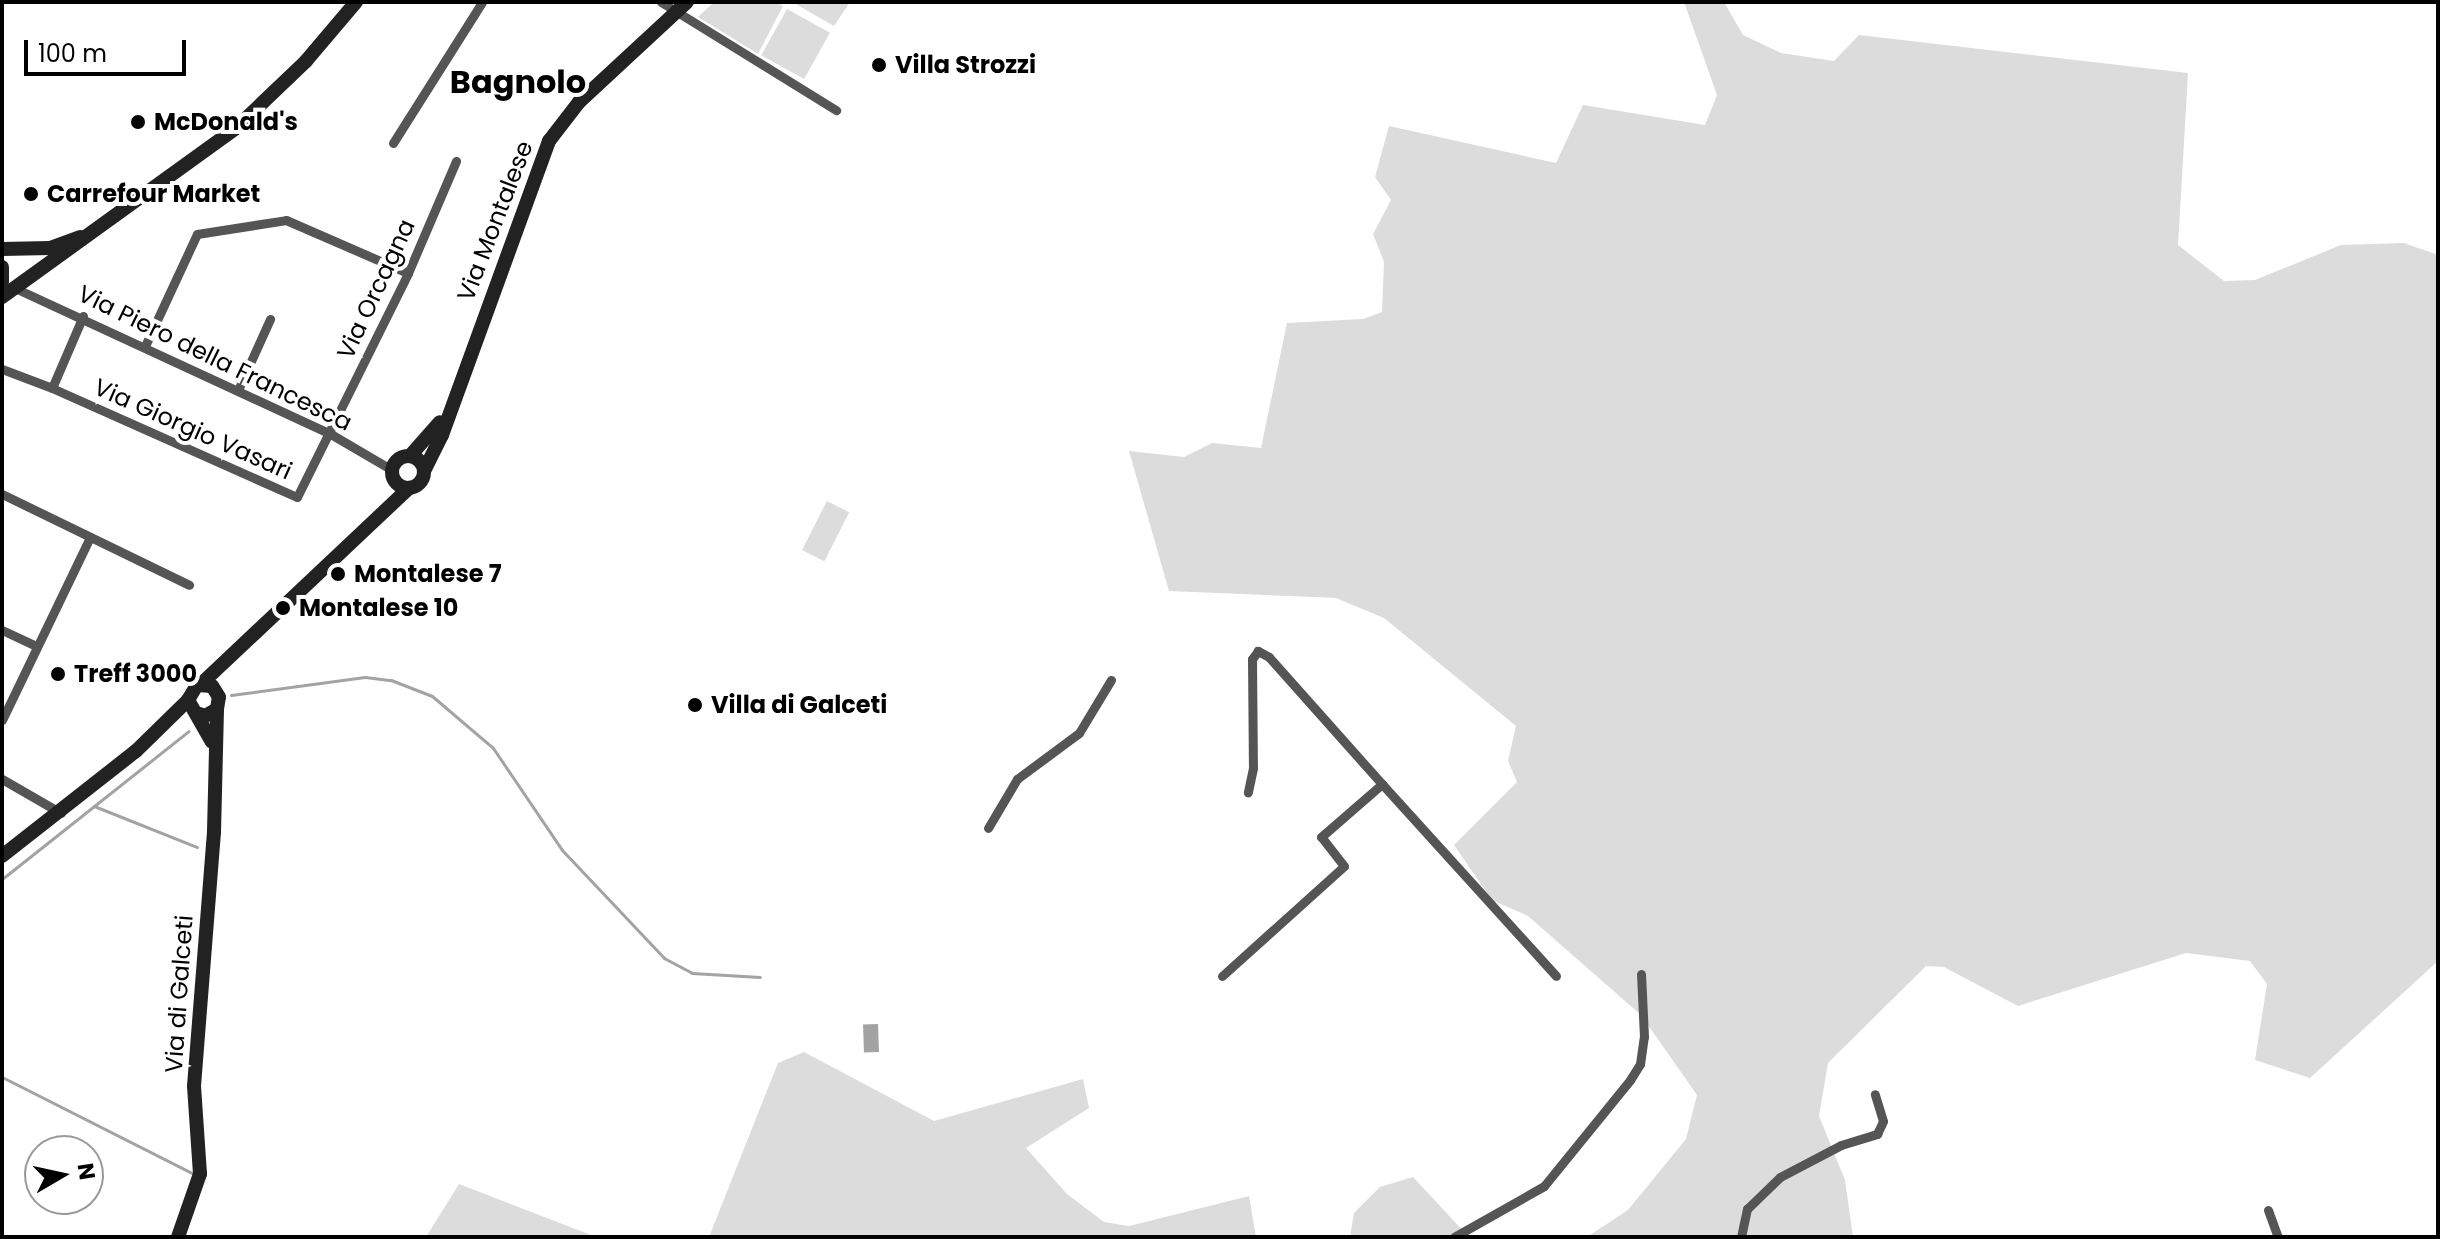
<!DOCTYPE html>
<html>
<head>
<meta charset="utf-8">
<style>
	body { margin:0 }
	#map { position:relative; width:2440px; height:1239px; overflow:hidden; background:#fff; font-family:Poppins,sans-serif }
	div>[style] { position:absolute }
	.green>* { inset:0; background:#dcdcdc; transform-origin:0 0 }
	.water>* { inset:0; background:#a3a3a3; transform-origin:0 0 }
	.stream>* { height:3px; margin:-1.5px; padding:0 1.5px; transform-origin:1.5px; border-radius:1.5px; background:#a3a3a3 }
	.street>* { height:9px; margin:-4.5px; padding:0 4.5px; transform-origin:4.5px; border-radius:4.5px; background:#555 }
	.secondary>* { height:14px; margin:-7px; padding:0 7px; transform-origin:7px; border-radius:7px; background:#222 }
	.secondary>.ring { margin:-7px; padding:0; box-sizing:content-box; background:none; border:14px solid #222; border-radius:50% }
	.dots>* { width:22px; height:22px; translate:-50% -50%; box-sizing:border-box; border:4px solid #fff; border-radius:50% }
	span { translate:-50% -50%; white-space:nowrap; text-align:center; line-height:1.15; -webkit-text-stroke:8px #fff; paint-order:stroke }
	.poi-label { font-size:24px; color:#000; font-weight:700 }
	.left { translate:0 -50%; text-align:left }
	.street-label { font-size:24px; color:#000 }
	.district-label { font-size:32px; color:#000; font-weight:700 }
	.frame { position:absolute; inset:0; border:4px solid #000; pointer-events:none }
	.north { position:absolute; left:24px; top:1135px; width:80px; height:80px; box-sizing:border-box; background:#fff; border:2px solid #999; border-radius:50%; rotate:81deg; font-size:22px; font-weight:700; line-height:32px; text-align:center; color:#000 }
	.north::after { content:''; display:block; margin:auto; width:28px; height:36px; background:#000; clip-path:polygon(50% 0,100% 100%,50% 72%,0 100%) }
	.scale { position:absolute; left:24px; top:40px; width:162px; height:36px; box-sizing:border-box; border:4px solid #000; border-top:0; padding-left:10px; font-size:24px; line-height:28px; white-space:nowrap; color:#000; -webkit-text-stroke:6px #fff; paint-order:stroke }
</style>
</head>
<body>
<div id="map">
	<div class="green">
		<div style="clip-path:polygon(714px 2px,775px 2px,783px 6px,758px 54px,698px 17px)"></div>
		<div style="clip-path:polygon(792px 2px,850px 2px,834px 26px)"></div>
		<div style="clip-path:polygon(1684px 2px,1724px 2px,1743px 35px,1781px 53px,1834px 61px,1859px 35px,2188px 73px,2178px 245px,2224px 281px,2255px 280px,2341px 245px,2404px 243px,2438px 255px,2438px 961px,2310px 1078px,2255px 1060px,2267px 984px,2250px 961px,2186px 953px,2018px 1006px,1944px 967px,1926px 966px,1828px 1063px,1819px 1116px,1845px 1180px,1853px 1237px,1587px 1237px,1628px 1210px,1686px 1139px,1697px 1095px,1641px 1015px,1528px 916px,1492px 900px,1454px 845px,1517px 782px,1508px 761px,1516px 726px,1384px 618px,1336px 598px,1169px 591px,1129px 451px,1184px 457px,1212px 443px,1261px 448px,1287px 323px,1363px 319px,1382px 312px,1384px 262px,1373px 234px,1391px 200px,1375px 177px,1389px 126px,1556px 163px,1583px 105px,1705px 125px,1717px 95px)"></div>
		<div style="left:787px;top:9px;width:49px;height:53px;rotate:29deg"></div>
		<div style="left:827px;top:501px;width:25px;height:55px;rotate:27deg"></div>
		<div style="clip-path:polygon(804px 1052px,934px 1121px,1083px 1079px,1089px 1108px,1026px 1148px,1067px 1194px,1104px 1222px,1129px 1226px,1249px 1196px,1256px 1237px,709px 1237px,778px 1063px)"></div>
		<div style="clip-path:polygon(1413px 1177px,1469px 1237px,1350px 1237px,1354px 1213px,1380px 1187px)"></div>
		<div style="clip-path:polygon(459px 1184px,596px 1237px,426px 1237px)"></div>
	</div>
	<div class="water">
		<div style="left:878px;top:1024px;width:28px;height:15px;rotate:88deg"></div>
	</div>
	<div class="stream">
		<div style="left:231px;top:695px;width:135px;rotate:-7.7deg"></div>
		<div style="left:365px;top:677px;width:26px;rotate:7deg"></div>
		<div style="left:391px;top:680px;width:44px;rotate:21.3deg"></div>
		<div style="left:432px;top:696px;width:80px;rotate:40.4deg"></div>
		<div style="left:493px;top:748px;width:123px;rotate:55.9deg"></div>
		<div style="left:562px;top:850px;width:149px;rotate:46.6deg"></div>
		<div style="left:664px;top:958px;width:32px;rotate:28deg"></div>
		<div style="left:692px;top:973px;width:68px;rotate:3.4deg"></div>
		<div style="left:94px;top:806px;width:111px;rotate:21.7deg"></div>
		<div style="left:2px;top:879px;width:238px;rotate:-38.4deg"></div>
		<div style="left:2px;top:1077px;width:213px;rotate:26.8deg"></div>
	</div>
	<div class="street">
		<div style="left:661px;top:2px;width:206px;rotate:31.7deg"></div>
		<div style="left:393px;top:143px;width:167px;rotate:-57.7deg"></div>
		<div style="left:17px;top:289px;width:344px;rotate:24.8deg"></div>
		<div style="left:329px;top:433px;width:73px;rotate:30.4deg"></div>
		<div style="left:83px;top:316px;width:78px;rotate:113.3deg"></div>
		<div style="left:52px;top:388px;width:268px;rotate:24deg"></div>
		<div style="left:297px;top:497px;width:250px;rotate:-63.6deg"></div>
		<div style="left:408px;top:273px;width:122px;rotate:-66.8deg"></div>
		<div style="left:145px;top:346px;width:123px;rotate:-65.1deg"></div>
		<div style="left:197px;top:234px;width:90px;rotate:-8.9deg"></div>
		<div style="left:286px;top:220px;width:133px;rotate:23.5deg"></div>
		<div style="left:2px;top:369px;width:53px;rotate:20.8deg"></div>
		<div style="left:238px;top:390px;width:78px;rotate:-65.7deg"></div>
		<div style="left:2px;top:494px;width:208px;rotate:25.9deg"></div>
		<div style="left:2px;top:630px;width:38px;rotate:25deg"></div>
		<div style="left:2px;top:720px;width:203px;rotate:-64.3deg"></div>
		<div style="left:2px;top:779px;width:68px;rotate:30deg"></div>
		<div style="left:1382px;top:784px;width:259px;rotate:47.8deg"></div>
		<div style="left:988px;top:828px;width:57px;rotate:-59.4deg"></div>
		<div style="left:1017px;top:779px;width:77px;rotate:-36.6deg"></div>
		<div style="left:1079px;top:733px;width:62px;rotate:-58.9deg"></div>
		<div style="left:1222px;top:976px;width:164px;rotate:-42deg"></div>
		<div style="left:1344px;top:866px;width:37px;rotate:-128deg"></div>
		<div style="left:1321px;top:837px;width:81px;rotate:-41deg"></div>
		<div style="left:1382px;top:784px;width:170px;rotate:-131.7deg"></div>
		<div style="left:1269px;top:657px;width:13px;rotate:-151deg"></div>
		<div style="left:1258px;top:651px;width:10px;rotate:127deg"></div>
		<div style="left:1252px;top:659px;width:109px;rotate:89.5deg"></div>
		<div style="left:1253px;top:768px;width:25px;rotate:102deg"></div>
		<div style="left:2268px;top:1210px;width:29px;rotate:70deg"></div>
		<div style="left:1454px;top:1237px;width:103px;rotate:-29.5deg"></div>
		<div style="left:1544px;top:1186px;width:136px;rotate:-50.9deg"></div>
		<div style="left:1630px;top:1080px;width:19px;rotate:-58deg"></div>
		<div style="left:1640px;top:1064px;width:27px;rotate:-82deg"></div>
		<div style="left:1644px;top:1037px;width:63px;rotate:-92.7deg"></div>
		<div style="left:1741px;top:1237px;width:29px;rotate:-78deg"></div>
		<div style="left:1747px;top:1209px;width:46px;rotate:-44.1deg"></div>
		<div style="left:1780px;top:1177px;width:69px;rotate:-27.7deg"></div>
		<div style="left:1841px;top:1145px;width:38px;rotate:-17deg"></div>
		<div style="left:1877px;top:1134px;width:14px;rotate:-65deg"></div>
		<div style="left:1883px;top:1121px;width:28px;rotate:-107deg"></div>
	</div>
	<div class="secondary">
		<div style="left:2px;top:249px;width:48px;rotate:-1.2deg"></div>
		<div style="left:50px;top:248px;width:32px;rotate:-20deg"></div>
		<div style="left:2px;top:267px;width:15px;rotate:90deg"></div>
		<div style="left:2px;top:297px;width:289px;rotate:-35.8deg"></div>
		<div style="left:236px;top:128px;width:97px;rotate:-43.7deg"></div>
		<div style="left:306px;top:61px;width:77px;rotate:-49.7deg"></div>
		<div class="ring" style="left:392px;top:456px;width:18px;height:18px"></div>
		<div style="left:410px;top:456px;width:45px;rotate:-48.6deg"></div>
		<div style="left:424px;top:471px;width:40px;rotate:-63.4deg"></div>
		<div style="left:442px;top:435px;width:313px;rotate:-70deg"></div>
		<div style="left:549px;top:141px;width:49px;rotate:-52.4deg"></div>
		<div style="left:579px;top:102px;width:147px;rotate:-42.8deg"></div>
		<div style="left:201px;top:684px;width:286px;rotate:-43.3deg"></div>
		<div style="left:196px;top:713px;width:9px;rotate:18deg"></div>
		<div style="left:205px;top:716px;width:14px;rotate:-30deg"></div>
		<div style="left:217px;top:709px;width:12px;rotate:-81deg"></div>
		<div style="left:219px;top:697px;width:13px;rotate:-122deg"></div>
		<div style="left:212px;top:686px;width:15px;rotate:-176deg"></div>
		<div style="left:197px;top:685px;width:17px;rotate:121deg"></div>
		<div style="left:188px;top:700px;width:48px;rotate:60.3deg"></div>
		<div style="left:2px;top:856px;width:170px;rotate:-38.1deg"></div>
		<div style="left:136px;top:751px;width:73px;rotate:-44.4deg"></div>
		<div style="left:178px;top:1237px;width:67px;rotate:-70.8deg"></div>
		<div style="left:200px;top:1174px;width:88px;rotate:-93.9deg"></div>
		<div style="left:194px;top:1086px;width:255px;rotate:-85.5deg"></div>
		<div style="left:214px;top:832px;width:123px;rotate:-88.6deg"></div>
	</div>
	<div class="dots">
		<div style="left:879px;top:65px;background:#000"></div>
		<div style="left:138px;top:122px;background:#000"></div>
		<div style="left:31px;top:194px;background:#000"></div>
		<div style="left:338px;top:574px;background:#000"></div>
		<div style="left:283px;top:608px;background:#000"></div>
		<div style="left:58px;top:674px;background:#000"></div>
		<div style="left:695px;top:705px;background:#000"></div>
	</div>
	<div class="poi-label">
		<span class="left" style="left:895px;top:65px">Villa Strozzi</span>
		<span class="left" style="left:154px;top:122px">McDonald's</span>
		<span class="left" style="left:47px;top:194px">Carrefour Market</span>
		<span class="left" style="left:354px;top:574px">Montalese 7</span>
		<span class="left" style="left:299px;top:608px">Montalese 10</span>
		<span class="left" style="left:74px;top:674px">Treff 3000</span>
		<span class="left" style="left:711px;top:705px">Villa di Galceti</span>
	</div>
	<div class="street-label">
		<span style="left:495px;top:221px;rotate:-69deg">Via Montalese</span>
		<span style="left:376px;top:289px;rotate:-65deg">Via Orcagna</span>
		<span style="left:215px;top:358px;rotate:26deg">Via Piero della Francesca</span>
		<span style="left:193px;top:429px;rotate:24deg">Via Giorgio Vasari</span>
		<span style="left:179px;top:994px;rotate:-86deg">Via di Galceti</span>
	</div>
	<div class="district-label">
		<span style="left:518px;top:82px">Bagnolo</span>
	</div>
	<div class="frame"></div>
	<div class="north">N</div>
	<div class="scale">100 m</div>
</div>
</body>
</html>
